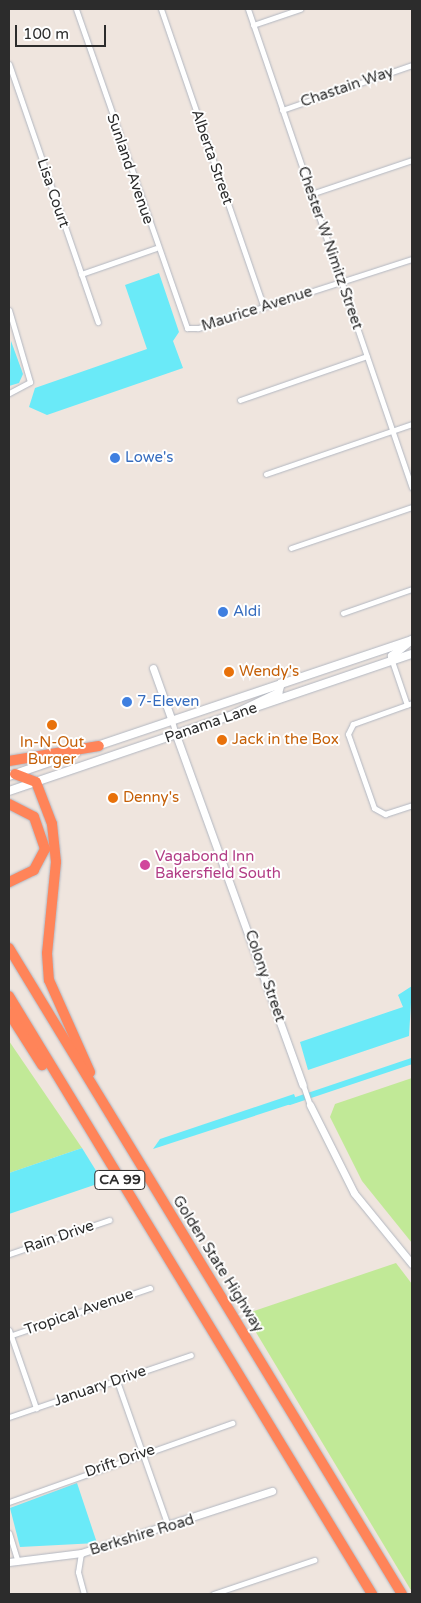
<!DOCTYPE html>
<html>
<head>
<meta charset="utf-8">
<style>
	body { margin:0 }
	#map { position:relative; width:421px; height:1603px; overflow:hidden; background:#efe5de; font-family:"Varela Round",sans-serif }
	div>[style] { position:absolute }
	.green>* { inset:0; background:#c1e997 }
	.water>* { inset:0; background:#6aeaf8 }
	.canal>* { height:6px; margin:-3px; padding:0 3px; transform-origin:3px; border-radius:3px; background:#6aeaf8 }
	.roads { filter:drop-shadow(0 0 1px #b2b7c1) drop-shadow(0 0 1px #b2b7c1) }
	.minor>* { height:5px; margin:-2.5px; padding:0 2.5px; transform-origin:2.5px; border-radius:2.5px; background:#fff }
	.tertiary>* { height:7px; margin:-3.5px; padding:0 3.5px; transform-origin:3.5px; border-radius:3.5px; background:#fff }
	.secondary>* { height:8px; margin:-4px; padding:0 4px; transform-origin:4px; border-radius:4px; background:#fff }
	.motorway>* { height:10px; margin:-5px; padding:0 5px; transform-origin:5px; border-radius:5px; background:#ff8459 }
	.dots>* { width:14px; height:14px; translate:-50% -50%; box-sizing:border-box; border:2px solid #fff; border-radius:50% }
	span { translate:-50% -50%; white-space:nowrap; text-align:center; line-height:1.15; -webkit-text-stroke:4px #fff; paint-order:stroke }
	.shield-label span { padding:1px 4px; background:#fff; border:1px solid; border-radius:4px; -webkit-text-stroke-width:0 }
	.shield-label { font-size:14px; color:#2c2c2c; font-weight:700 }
	.street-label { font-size:15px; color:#2c2c2c }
	.shop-label { font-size:15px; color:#366cbe }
	.left { translate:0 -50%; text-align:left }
	.food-label { font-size:15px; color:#c56008 }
	.hotel-label { font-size:15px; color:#b23c85 }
	.frame { position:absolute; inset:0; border:10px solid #2c2c2c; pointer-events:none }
	.scale { position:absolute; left:15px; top:25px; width:91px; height:22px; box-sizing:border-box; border:2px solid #2c2c2c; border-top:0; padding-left:6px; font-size:15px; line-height:18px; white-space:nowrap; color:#2c2c2c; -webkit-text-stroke:4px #fff; paint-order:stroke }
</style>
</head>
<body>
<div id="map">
	<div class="green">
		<div style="clip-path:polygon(9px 1041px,82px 1148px,9px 1173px)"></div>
		<div style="clip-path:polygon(412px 1078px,412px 1243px,362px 1181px,330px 1117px,335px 1104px)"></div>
		<div style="clip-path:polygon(396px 1263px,412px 1284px,412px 1592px,245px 1314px)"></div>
	</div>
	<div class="water">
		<div style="clip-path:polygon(159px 273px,179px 332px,173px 341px,183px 368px,47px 415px,29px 407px,35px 388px,147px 349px,125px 285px)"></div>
		<div style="clip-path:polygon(11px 341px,23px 374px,19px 383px,9px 386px)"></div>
		<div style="clip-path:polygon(412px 986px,409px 1036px,308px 1070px,300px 1042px,403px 1007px,398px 995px)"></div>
		<div style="clip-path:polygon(294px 1094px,297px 1102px,153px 1149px,160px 1139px)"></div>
		<div style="clip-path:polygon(82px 1148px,103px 1182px,9px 1214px,9px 1173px)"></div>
		<div style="clip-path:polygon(77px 1483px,97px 1543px,20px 1547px,10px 1508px)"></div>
	</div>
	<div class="canal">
		<div style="left:290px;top:1102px;width:129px;rotate:-18.6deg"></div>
	</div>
	<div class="roads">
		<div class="minor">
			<div style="left:76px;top:9px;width:338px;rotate:70.8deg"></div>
			<div style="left:187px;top:328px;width:11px"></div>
			<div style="left:198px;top:328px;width:225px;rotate:-17.9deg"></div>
			<div style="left:161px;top:9px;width:314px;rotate:71deg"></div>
			<div style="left:248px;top:9px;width:506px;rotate:71.1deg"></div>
			<div style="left:253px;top:25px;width:50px;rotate:-18.8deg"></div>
			<div style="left:9px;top:64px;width:273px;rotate:71deg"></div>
			<div style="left:282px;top:110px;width:138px;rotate:-19.1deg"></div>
			<div style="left:311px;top:194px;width:107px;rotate:-18.6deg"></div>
			<div style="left:81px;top:274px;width:79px;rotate:-19.1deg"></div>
			<div style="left:9px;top:310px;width:75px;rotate:73.7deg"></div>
			<div style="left:30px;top:382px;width:24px;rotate:152deg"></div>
			<div style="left:240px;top:400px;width:134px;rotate:-19.1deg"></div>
			<div style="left:266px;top:474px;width:154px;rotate:-18.9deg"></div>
			<div style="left:291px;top:548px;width:128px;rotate:-18.7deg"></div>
			<div style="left:343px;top:613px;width:73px;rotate:-19.2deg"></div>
			<div style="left:392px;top:661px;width:46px;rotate:71.2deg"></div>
			<div style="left:412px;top:703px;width:63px;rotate:160.4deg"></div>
			<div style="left:353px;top:724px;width:11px;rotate:117deg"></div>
			<div style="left:348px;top:734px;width:78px;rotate:70.6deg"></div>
			<div style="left:374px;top:808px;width:13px;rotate:29deg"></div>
			<div style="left:385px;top:814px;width:28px;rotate:-18deg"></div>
			<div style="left:172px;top:721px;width:15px;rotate:74deg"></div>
			<div style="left:303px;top:1085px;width:21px;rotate:71deg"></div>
			<div style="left:9px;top:1254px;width:106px;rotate:-18.8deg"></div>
			<div style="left:9px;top:1330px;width:83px;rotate:70.9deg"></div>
			<div style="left:9px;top:1336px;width:149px;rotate:-18.8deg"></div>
			<div style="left:117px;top:1381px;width:154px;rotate:70.6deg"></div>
			<div style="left:9px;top:1417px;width:192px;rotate:-18.8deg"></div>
			<div style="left:9px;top:1502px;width:237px;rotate:-19.5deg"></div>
			<div style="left:9px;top:1533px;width:27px;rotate:73deg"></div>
			<div style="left:81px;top:1553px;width:19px;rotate:99deg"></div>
			<div style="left:78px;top:1572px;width:23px;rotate:75deg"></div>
			<div style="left:213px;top:1594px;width:107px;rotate:-18.6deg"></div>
		</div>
		<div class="tertiary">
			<div style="left:153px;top:668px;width:56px;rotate:70.3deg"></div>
			<div style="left:176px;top:735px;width:372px;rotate:70.1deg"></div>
			<div style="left:310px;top:1105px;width:98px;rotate:63.4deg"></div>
			<div style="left:354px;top:1193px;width:92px;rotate:50.8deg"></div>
			<div style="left:9px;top:1562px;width:73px;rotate:-7.1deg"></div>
			<div style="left:81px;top:1553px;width:201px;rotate:-18deg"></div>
		</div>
		<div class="secondary">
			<div style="left:392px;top:661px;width:5px;rotate:-90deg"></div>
			<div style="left:392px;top:656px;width:26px;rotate:-39deg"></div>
			<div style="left:236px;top:713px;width:47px;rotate:-25.5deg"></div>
			<div style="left:278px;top:693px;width:10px;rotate:-73deg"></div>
			<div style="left:94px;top:747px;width:336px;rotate:-18.6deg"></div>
			<div style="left:9px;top:776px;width:71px;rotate:-18.9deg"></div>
			<div style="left:9px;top:791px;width:426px;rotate:-18.8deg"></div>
		</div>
		<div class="motorway">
			<div style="left:9px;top:761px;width:91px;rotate:-9.5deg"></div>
			<div style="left:15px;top:774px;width:22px;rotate:21deg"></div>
			<div style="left:36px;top:782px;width:45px;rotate:69.1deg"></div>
			<div style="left:52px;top:824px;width:38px;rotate:84deg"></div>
			<div style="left:56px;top:862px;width:91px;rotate:95.6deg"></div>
			<div style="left:47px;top:953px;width:27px;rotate:86deg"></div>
			<div style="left:49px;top:980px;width:101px;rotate:66deg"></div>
			<div style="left:9px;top:804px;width:28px;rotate:27deg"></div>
			<div style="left:34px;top:817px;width:34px;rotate:71deg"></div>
			<div style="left:45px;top:849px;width:24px;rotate:118deg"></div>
			<div style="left:34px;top:870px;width:28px;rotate:154deg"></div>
			<div style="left:9px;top:948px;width:756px;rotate:58.69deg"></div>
			<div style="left:9px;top:996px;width:700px;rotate:58.74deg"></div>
			<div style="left:9px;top:1013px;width:62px;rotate:57.6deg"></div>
		</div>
	</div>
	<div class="dots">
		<div style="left:115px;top:458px;background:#3f7fe0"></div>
		<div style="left:223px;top:612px;background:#3f7fe0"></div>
		<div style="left:229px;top:672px;background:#e8710a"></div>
		<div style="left:127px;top:702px;background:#3f7fe0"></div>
		<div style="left:52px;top:725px;background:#e8710a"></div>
		<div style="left:222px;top:740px;background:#e8710a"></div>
		<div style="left:113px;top:798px;background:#e8710a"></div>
		<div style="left:145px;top:865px;background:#d1479c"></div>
	</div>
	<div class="shield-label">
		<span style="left:120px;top:1180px">CA 99</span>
	</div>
	<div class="street-label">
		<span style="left:347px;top:87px;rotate:-19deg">Chastain Way</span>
		<span style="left:212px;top:157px;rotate:71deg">Alberta Street</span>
		<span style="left:130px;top:169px;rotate:71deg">Sunland Avenue</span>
		<span style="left:53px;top:193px;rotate:71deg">Lisa Court</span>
		<span style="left:330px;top:248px;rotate:71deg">Chester W Nimitz Street</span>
		<span style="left:257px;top:309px;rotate:-18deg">Maurice Avenue</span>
		<span style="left:211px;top:723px;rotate:-19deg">Panama Lane</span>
		<span style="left:265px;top:976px;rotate:71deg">Colony Street</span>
		<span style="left:59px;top:1237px;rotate:-19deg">Rain Drive</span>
		<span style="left:218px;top:1264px;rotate:58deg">Golden State Highway</span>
		<span style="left:79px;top:1312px;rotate:-19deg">Tropical Avenue</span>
		<span style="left:100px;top:1386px;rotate:-19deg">January Drive</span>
		<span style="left:120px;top:1461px;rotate:-19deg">Drift Drive</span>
		<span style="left:142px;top:1535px;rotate:-17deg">Berkshire Road</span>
	</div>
	<div class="shop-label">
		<span class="left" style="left:125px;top:458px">Lowe's</span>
		<span class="left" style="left:233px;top:612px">Aldi</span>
		<span class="left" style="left:137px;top:702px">7-Eleven</span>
	</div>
	<div class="food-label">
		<span class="left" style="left:239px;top:672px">Wendy's</span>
		<span class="left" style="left:232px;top:740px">Jack in the Box</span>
		<span style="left:52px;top:751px">In-N-Out<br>Burger</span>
		<span class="left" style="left:123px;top:798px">Denny's</span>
	</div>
	<div class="hotel-label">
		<span class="left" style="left:155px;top:865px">Vagabond Inn<br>Bakersfield South</span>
	</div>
	<div class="frame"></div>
	<div class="scale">100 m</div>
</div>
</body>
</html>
